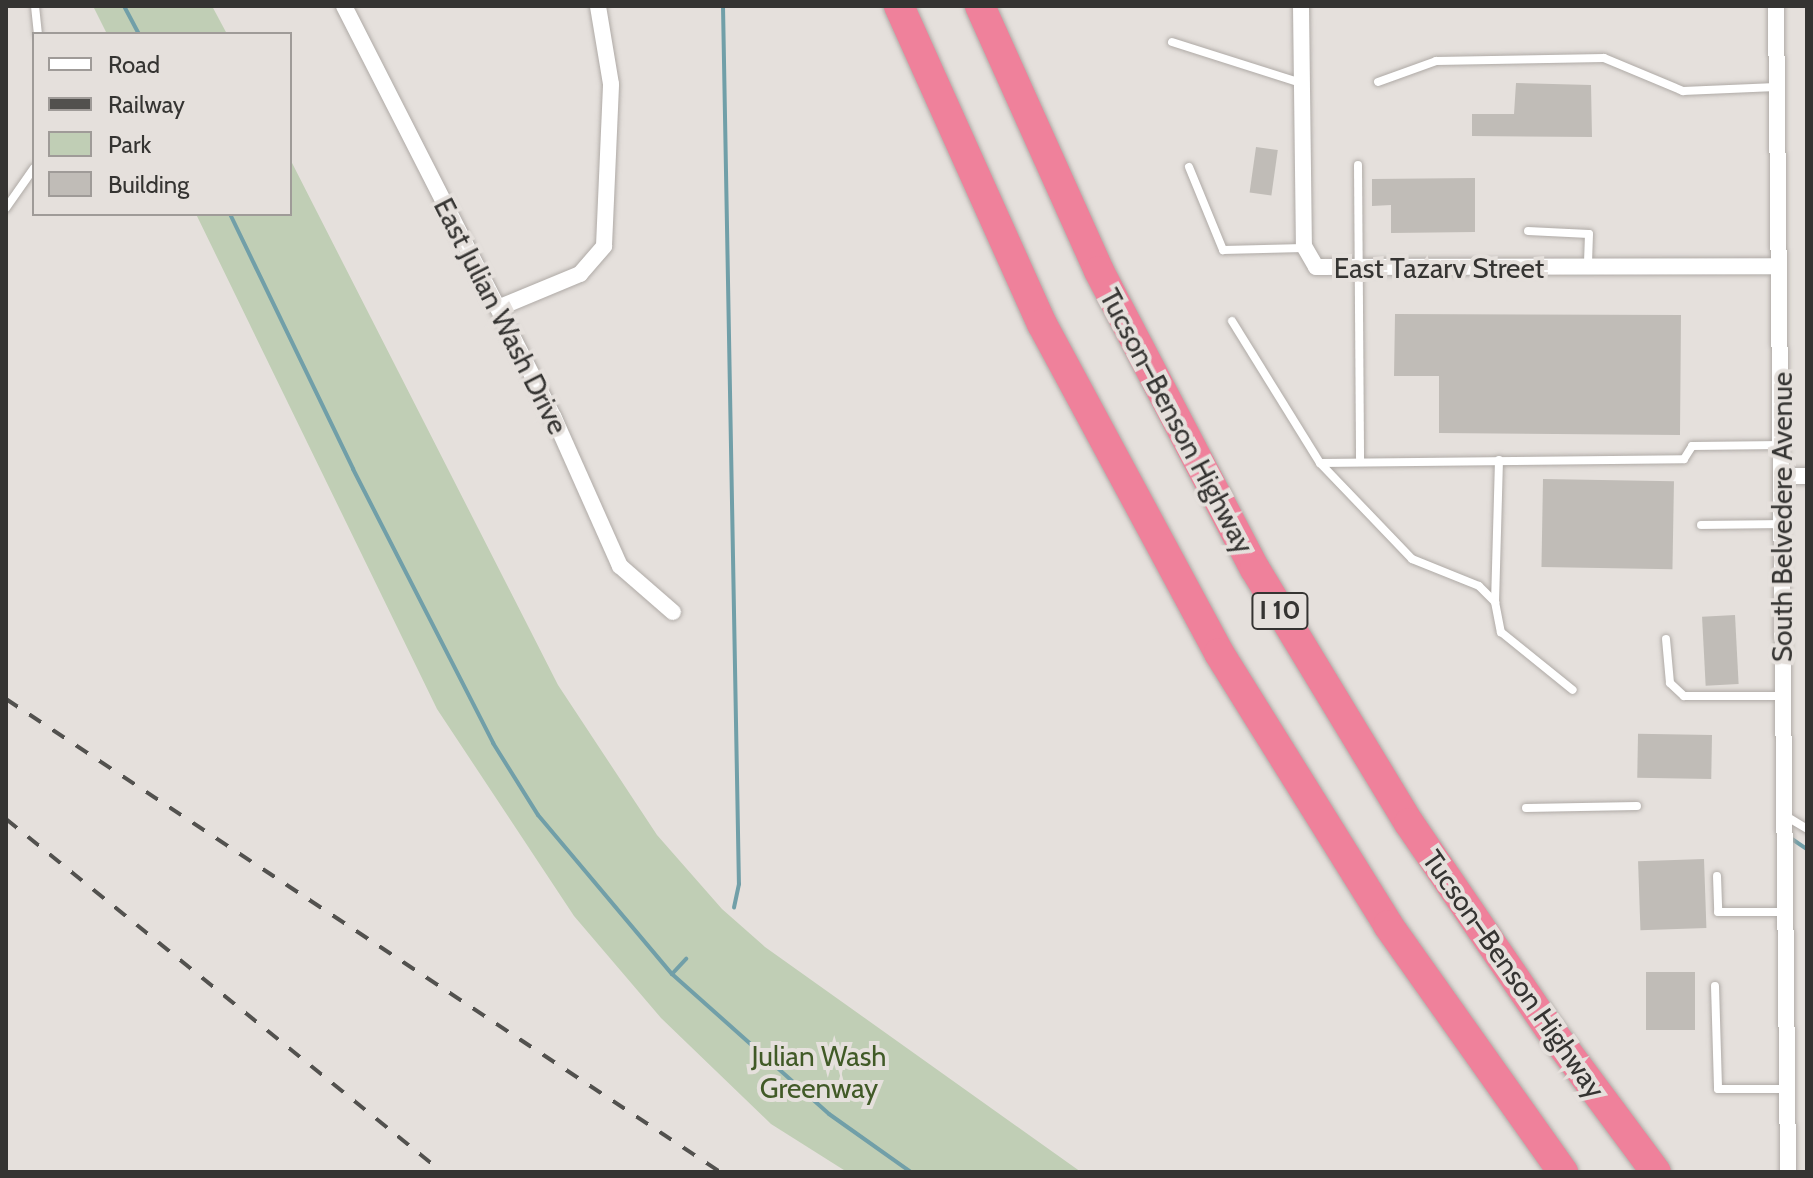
<!DOCTYPE html>
<html>
<head>
<meta charset="utf-8">
<style>
	body { margin:0 }
	#map { position:relative; width:1813px; height:1178px; overflow:hidden; background:#e5e0dc; font-family:Cabin,sans-serif }
	div>[style] { position:absolute }
	.green>* { inset:0; background:#c0ceb5 }
	.stream>* { height:4px; margin:-2px; padding:0 2px; transform-origin:2px; border-radius:2px; background:#719fa8 }
	.building>* { inset:0; background:#c0bcb7; transform-origin:0 0 }
	.roads { filter:drop-shadow(0 0 2px #afaaa6) drop-shadow(0 0 2px #afaaa6) }
	.lane>* { height:8px; margin:-4px; padding:0 4px; transform-origin:4px; border-radius:4px; background:#fff }
	.street>* { height:16px; margin:-8px; padding:0 8px; transform-origin:8px; border-radius:8px; background:#fff }
	.highway>* { height:30px; margin:-15px; padding:0 15px; transform-origin:15px; border-radius:15px; background:#ef819b }
	.rail>* { height:4px; margin-top:-2px; transform-origin:0; background:repeating-linear-gradient(90deg,#52514e 0 14px,transparent 0 28px) }
	span { translate:-50% -50%; white-space:nowrap; text-align:center; line-height:1.15; -webkit-text-stroke:8px #e5e0dc; paint-order:stroke }
	.shield-label span { padding:2px 6px; background:#e5e0dc; border:2px solid; border-radius:6px; -webkit-text-stroke-width:0 }
	.shield-label { font-size:26px; color:#353432; font-weight:700 }
	.street-label { font-size:28px; color:#353432 }
	.park-label { font-size:28px; color:#415a27 }
	.frame { position:absolute; inset:0; border:8px solid #353432; pointer-events:none }
	.legend { position:absolute; left:32px; top:32px; width:260px; height:184px; box-sizing:border-box; background:#e5e0dc; border:2px solid #9f9b98; margin:0; padding:10px 14px; list-style:none; font-size:24px; color:#353432 }
	.legend li { display:flex; align-items:center; gap:16px; height:40px }
	.legend b { width:40px; border:2px solid #9f9b98 }
</style>
</head>
<body>
<div id="map">
	<div class="green">
		<div style="clip-path:polygon(93px 6px,212px 6px,227px 34px,107px 34px)"></div>
		<div style="clip-path:polygon(290px 159px,558px 685px,657px 835px,722px 909px,765px 947px,1081px 1172px,847px 1172px,771px 1124px,661px 1018px,574px 916px,437px 709px,196px 214px,290px 214px)"></div>
	</div>
	<div class="stream">
		<div style="left:124px;top:6px;width:32px;rotate:62deg"></div>
		<div style="left:723px;top:6px;width:878px;rotate:88.96deg"></div>
		<div style="left:739px;top:884px;width:24px;rotate:102deg"></div>
		<div style="left:230px;top:214px;width:283px;rotate:64.2deg"></div>
		<div style="left:353px;top:469px;width:308px;rotate:62.9deg"></div>
		<div style="left:493px;top:743px;width:85px;rotate:58deg"></div>
		<div style="left:538px;top:815px;width:208px;rotate:49.9deg"></div>
		<div style="left:672px;top:974px;width:210px;rotate:41.7deg"></div>
		<div style="left:829px;top:1114px;width:100px;rotate:35.3deg"></div>
		<div style="left:1789px;top:837px;width:22px;rotate:34deg"></div>
		<div style="left:672px;top:974px;width:21px;rotate:-47deg"></div>
	</div>
	<div class="building">
		<div style="clip-path:polygon(1516px 83px,1591px 85px,1592px 137px,1472px 136px,1472px 114px,1514px 114px)"></div>
		<div style="left:1256px;top:147px;width:22px;height:46px;rotate:8deg"></div>
		<div style="clip-path:polygon(1475px 178px,1475px 232px,1391px 233px,1391px 205px,1372px 206px,1372px 179px)"></div>
		<div style="clip-path:polygon(1395px 314px,1681px 315px,1680px 435px,1439px 433px,1439px 376px,1394px 376px)"></div>
		<div style="left:1543px;top:479px;width:131px;height:88px;rotate:1deg"></div>
		<div style="left:1735px;top:615px;width:69px;height:33px;rotate:87deg"></div>
		<div style="left:1712px;top:735px;width:44px;height:74px;rotate:91deg"></div>
		<div style="left:1704px;top:859px;width:69px;height:66px;rotate:88deg"></div>
		<div style="left:1646px;top:972px;width:49px;height:58px"></div>
	</div>
	<div class="roads">
		<div class="lane">
			<div style="left:35px;top:6px;width:28px;rotate:84deg"></div>
			<div style="left:1172px;top:42px;width:135px;rotate:17.6deg"></div>
			<div style="left:1378px;top:82px;width:62px;rotate:-19.9deg"></div>
			<div style="left:1436px;top:61px;width:168px;rotate:-1deg"></div>
			<div style="left:1604px;top:58px;width:86px;rotate:22.7deg"></div>
			<div style="left:1683px;top:91px;width:93px;rotate:-2.5deg"></div>
			<div style="left:1358px;top:165px;width:297px;rotate:89.6deg"></div>
			<div style="left:1189px;top:167px;width:90px;rotate:67.7deg"></div>
			<div style="left:1223px;top:250px;width:81px;rotate:-1.4deg"></div>
			<div style="left:6px;top:208px;width:49px;rotate:-55deg"></div>
			<div style="left:1528px;top:231px;width:61px;rotate:2.8deg"></div>
			<div style="left:1589px;top:234px;width:33px;rotate:92deg"></div>
			<div style="left:1232px;top:321px;width:167px;rotate:58.2deg"></div>
			<div style="left:1320px;top:463px;width:364px;rotate:-0.6deg"></div>
			<div style="left:1684px;top:459px;width:15px;rotate:-58deg"></div>
			<div style="left:1692px;top:446px;width:90px;rotate:-0.6deg"></div>
			<div style="left:1499px;top:460px;width:142px;rotate:91.6deg"></div>
			<div style="left:1495px;top:602px;width:31px;rotate:79deg"></div>
			<div style="left:1501px;top:632px;width:92px;rotate:38.9deg"></div>
			<div style="left:1320px;top:463px;width:133px;rotate:46.2deg"></div>
			<div style="left:1412px;top:559px;width:72px;rotate:21.9deg"></div>
			<div style="left:1479px;top:586px;width:23px;rotate:45deg"></div>
			<div style="left:1701px;top:525px;width:81px;rotate:-0.7deg"></div>
			<div style="left:1666px;top:639px;width:44px;rotate:84.8deg"></div>
			<div style="left:1670px;top:683px;width:19px;rotate:43deg"></div>
			<div style="left:1684px;top:696px;width:99px"></div>
			<div style="left:1526px;top:808px;width:111px;rotate:-1deg"></div>
			<div style="left:1784px;top:815px;width:27px;rotate:31deg"></div>
			<div style="left:1717px;top:876px;width:36px;rotate:88deg"></div>
			<div style="left:1718px;top:912px;width:67px"></div>
			<div style="left:1715px;top:986px;width:103px;rotate:88.3deg"></div>
			<div style="left:1718px;top:1089px;width:69px"></div>
		</div>
		<div class="street">
			<div style="left:344px;top:6px;width:462px;rotate:63deg"></div>
			<div style="left:554px;top:418px;width:162px;rotate:66deg"></div>
			<div style="left:620px;top:566px;width:70px;rotate:41deg"></div>
			<div style="left:1301px;top:6px;width:240px;rotate:89.3deg"></div>
			<div style="left:1304px;top:246px;width:24px;rotate:60deg"></div>
			<div style="left:1316px;top:267px;width:463px;rotate:-0.1deg"></div>
			<div style="left:1776px;top:6px;width:1166px;rotate:89.41deg"></div>
			<div style="left:498px;top:308px;width:89px;rotate:-22.5deg"></div>
			<div style="left:580px;top:274px;width:37px;rotate:-49deg"></div>
			<div style="left:604px;top:246px;width:162px;rotate:-87.5deg"></div>
			<div style="left:611px;top:84px;width:79px;rotate:-99.5deg"></div>
			<div style="left:1783px;top:476px;width:24px"></div>
		</div>
		<div class="highway">
			<div style="left:899px;top:6px;width:349px;rotate:65.8deg"></div>
			<div style="left:1042px;top:324px;width:374px;rotate:61.7deg"></div>
			<div style="left:1219px;top:653px;width:320px;rotate:58.1deg"></div>
			<div style="left:1388px;top:925px;width:303px;rotate:54.7deg"></div>
			<div style="left:980px;top:6px;width:290px;rotate:65.8deg"></div>
			<div style="left:1099px;top:271px;width:336px;rotate:62.4deg"></div>
			<div style="left:1255px;top:569px;width:297px;rotate:58.8deg"></div>
			<div style="left:1409px;top:823px;width:248px;rotate:55.7deg"></div>
			<div style="left:1549px;top:1028px;width:179px;rotate:53.4deg"></div>
		</div>
	</div>
	<div class="rail">
		<div style="left:6px;top:699px;width:856px;rotate:33.52deg"></div>
		<div style="left:6px;top:819px;width:561px;rotate:38.99deg"></div>
	</div>
	<div class="shield-label">
		<span style="left:1280px;top:611px">I 10</span>
	</div>
	<div class="street-label">
		<span style="left:1439px;top:268px">East Tazarv Street</span>
		<span style="left:501px;top:316px;rotate:63deg">East Julian Wash Drive</span>
		<span style="left:1177px;top:421px;rotate:62deg">Tucson–Benson Highway</span>
		<span style="left:1782px;top:517px;rotate:-90deg">South Belvedere Avenue</span>
		<span style="left:1514px;top:974px;rotate:55deg">Tucson–Benson Highway</span>
	</div>
	<div class="park-label">
		<span style="left:819px;top:1072px">Julian Wash<br>Greenway</span>
	</div>
	<div class="frame"></div>
	<ul class="legend">
	<li><b style="height:10px;background:#fff"></b>Road</li>
	<li><b style="height:10px;background:#52514e"></b>Railway</li>
	<li><b style="height:22px;background:#c0ceb5"></b>Park</li>
	<li><b style="height:22px;background:#c0bcb7"></b>Building</li>
	</ul>
</div>
</body>
</html>
